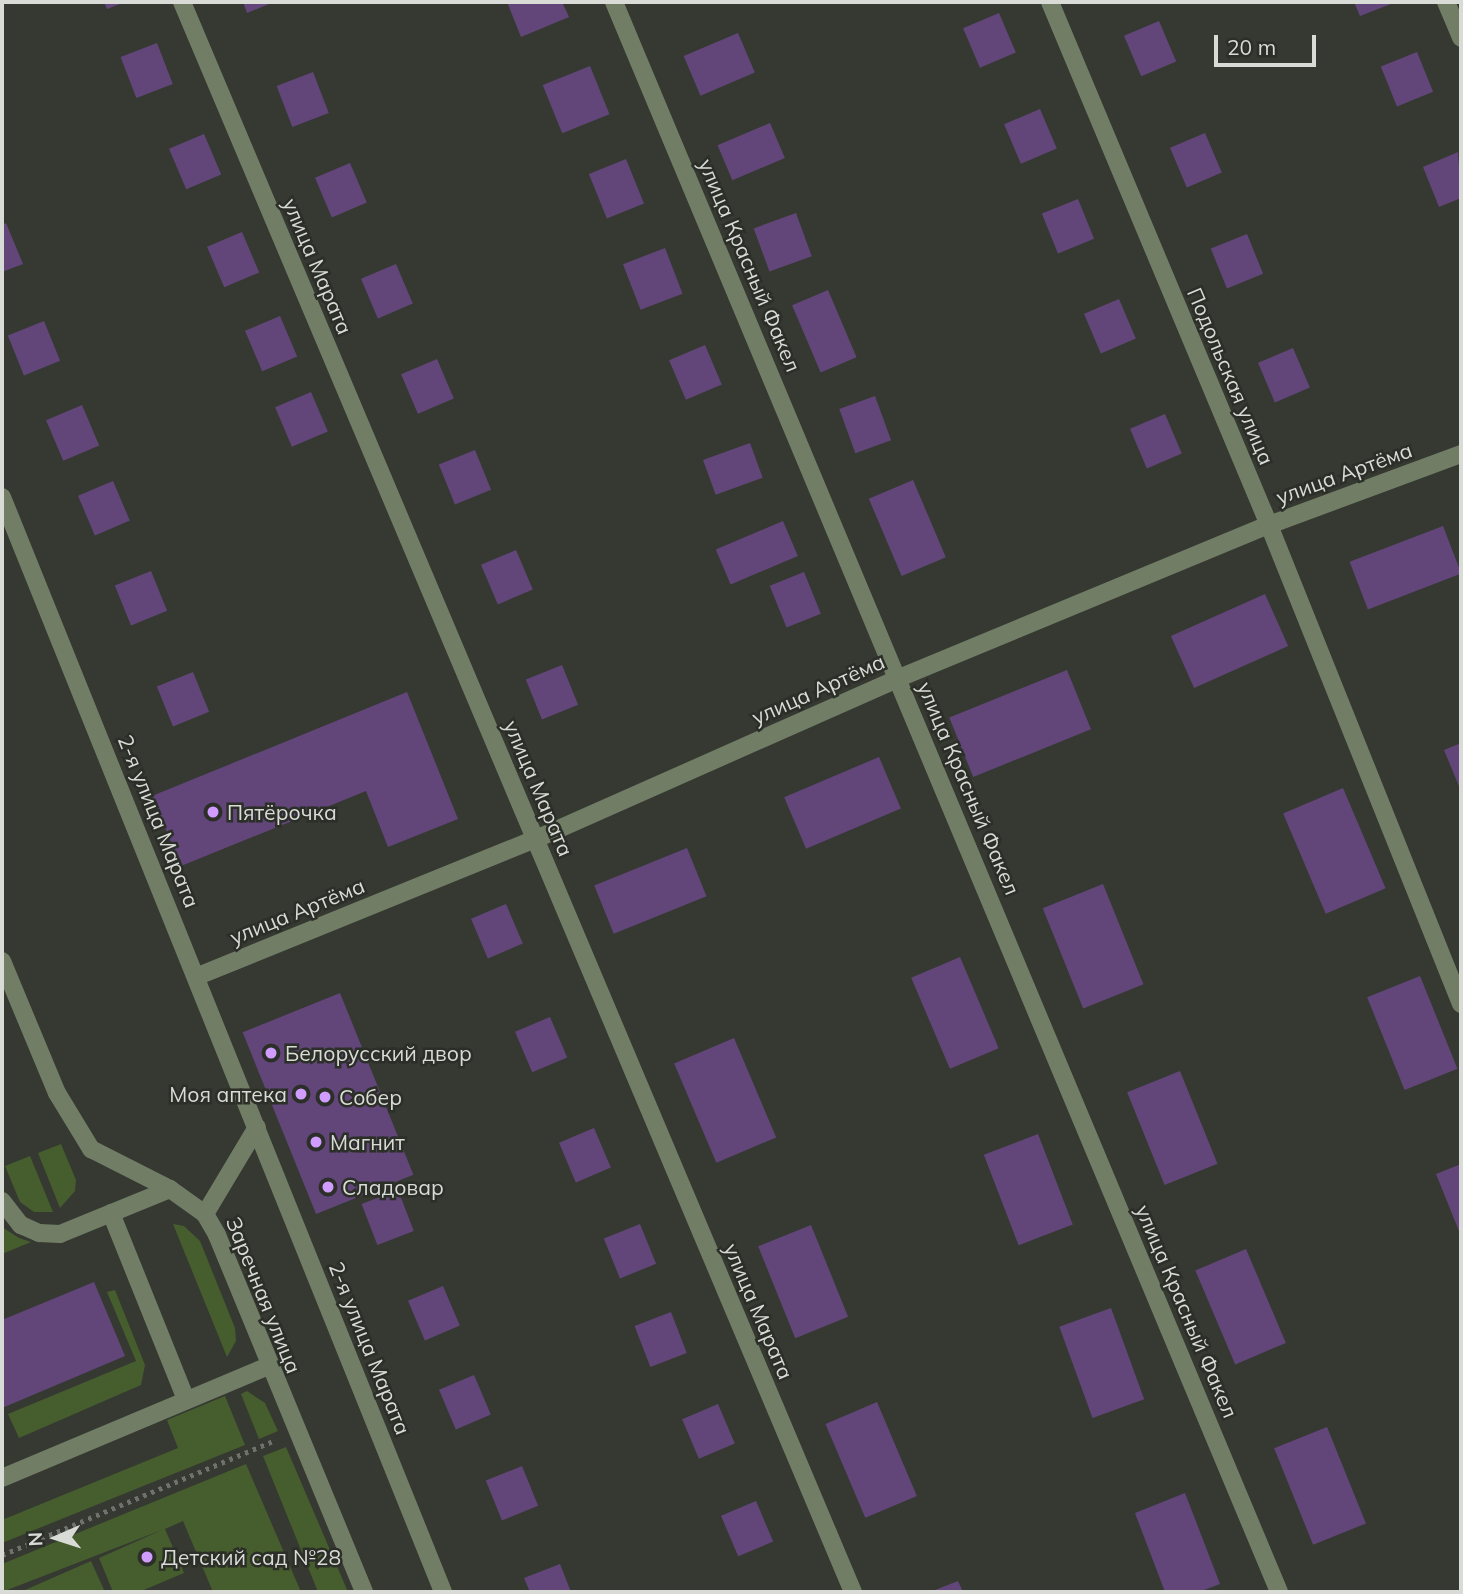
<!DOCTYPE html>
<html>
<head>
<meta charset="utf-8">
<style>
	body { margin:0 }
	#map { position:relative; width:1463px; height:1594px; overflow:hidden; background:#353932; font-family:Mulish,sans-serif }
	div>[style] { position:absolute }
	.green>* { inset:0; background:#465d2d }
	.building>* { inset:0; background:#62467a; transform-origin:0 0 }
	.path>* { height:4.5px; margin-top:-2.25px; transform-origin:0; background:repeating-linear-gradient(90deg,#6f726c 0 3.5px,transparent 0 8.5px) }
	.minor>* { height:18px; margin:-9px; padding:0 9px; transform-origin:9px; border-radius:9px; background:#717d65 }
	.dots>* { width:19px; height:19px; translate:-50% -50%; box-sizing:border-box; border:4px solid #2b2f28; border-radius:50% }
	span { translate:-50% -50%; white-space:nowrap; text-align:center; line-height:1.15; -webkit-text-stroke:5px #2b2f28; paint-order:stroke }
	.street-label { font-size:21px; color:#d9dbd7 }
	.poi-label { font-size:21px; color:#d9dbd7 }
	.left { translate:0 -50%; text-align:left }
	.right { translate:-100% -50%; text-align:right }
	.frame { position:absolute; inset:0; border:4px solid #d9dbd7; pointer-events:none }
	.north { position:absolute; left:21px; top:1503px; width:70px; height:70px; -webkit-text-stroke:5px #2b2f28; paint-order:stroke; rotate:267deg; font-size:19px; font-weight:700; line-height:28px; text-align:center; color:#d9dbd7 }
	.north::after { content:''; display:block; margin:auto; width:24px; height:32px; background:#d9dbd7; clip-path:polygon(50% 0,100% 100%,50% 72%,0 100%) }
	.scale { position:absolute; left:1214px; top:35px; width:102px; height:32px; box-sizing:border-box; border:4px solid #d9dbd7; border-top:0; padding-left:9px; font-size:21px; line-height:24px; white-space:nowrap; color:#d9dbd7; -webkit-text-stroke:5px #2b2f28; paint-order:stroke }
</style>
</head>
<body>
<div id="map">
	<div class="green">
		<div style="clip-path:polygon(61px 1144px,76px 1180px,75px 1191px,60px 1208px,38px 1153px)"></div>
		<div style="clip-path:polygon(30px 1156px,53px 1212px,34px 1212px,20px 1202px,5px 1166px)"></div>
		<div style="clip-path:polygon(173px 1224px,184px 1226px,200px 1241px,235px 1328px,236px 1341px,227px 1357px)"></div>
		<div style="clip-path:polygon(2px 1227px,19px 1238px,31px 1242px,2px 1254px)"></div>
		<div style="clip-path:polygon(115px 1290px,145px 1365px,141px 1385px,19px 1438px,8px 1414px,136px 1361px,107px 1292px)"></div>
		<div style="clip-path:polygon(247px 1391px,265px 1403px,278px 1431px,259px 1439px,241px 1394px)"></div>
		<div style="clip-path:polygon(225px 1396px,245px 1445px,2px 1543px,2px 1520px,178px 1448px,167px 1420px)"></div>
		<div style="clip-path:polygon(286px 1447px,348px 1592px,318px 1592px,263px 1456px)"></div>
		<div style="clip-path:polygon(246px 1464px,301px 1592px,213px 1592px,183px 1521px,165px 1529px,184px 1573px,139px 1592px,113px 1592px,99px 1558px,162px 1530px,2px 1592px,2px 1564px)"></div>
		<div style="clip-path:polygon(91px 1561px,105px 1592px,26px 1592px,25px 1590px)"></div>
	</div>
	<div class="building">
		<div style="clip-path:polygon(104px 2px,125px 2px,107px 9px)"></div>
		<div style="clip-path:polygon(243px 2px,274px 2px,247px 13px)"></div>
		<div style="clip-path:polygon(507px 2px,562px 2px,569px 17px,521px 37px)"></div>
		<div style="clip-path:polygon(1354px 2px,1396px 2px,1360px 16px)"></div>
		<div style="left:999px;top:13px;width:43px;height:39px;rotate:67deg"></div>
		<div style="left:1159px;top:21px;width:44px;height:38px;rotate:67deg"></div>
		<div style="left:738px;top:33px;width:43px;height:59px;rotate:67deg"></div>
		<div style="left:157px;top:43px;width:44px;height:39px;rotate:69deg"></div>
		<div style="left:1417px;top:52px;width:43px;height:39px;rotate:68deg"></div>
		<div style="left:590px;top:66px;width:52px;height:51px;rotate:68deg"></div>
		<div style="left:313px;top:72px;width:44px;height:39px;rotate:69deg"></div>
		<div style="left:1040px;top:109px;width:43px;height:39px;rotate:67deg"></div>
		<div style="left:770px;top:123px;width:38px;height:57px;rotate:67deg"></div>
		<div style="left:1205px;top:133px;width:43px;height:38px;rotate:67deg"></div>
		<div style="left:204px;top:134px;width:44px;height:38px;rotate:67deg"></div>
		<div style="clip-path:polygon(1458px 152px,1461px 198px,1439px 207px,1423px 167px)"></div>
		<div style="left:626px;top:159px;width:48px;height:40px;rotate:68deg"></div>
		<div style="left:350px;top:163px;width:43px;height:38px;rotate:67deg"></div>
		<div style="left:1078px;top:199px;width:43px;height:39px;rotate:68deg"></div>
		<div style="left:796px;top:213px;width:46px;height:45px;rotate:70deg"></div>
		<div style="clip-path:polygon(6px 223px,23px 264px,2px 272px,2px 225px)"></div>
		<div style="left:242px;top:232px;width:44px;height:38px;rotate:67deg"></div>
		<div style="left:1247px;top:234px;width:43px;height:39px;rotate:68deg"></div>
		<div style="left:665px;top:248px;width:49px;height:45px;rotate:69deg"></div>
		<div style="left:396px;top:264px;width:43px;height:38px;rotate:67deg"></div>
		<div style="left:828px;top:290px;width:73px;height:39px;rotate:67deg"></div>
		<div style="left:1119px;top:299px;width:43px;height:38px;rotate:67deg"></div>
		<div style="left:280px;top:316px;width:44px;height:38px;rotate:67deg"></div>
		<div style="left:44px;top:321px;width:43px;height:39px;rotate:68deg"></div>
		<div style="left:705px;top:345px;width:43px;height:39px;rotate:67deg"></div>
		<div style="left:1293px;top:348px;width:43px;height:38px;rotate:67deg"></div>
		<div style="left:437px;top:359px;width:43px;height:39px;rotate:67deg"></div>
		<div style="left:311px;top:392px;width:43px;height:39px;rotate:67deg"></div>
		<div style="left:875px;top:396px;width:47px;height:38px;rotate:70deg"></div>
		<div style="left:82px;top:405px;width:44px;height:39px;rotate:67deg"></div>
		<div style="left:1165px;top:414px;width:43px;height:38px;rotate:67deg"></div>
		<div style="left:750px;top:443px;width:37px;height:50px;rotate:70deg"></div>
		<div style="left:475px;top:450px;width:43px;height:39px;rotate:68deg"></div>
		<div style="left:913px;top:480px;width:84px;height:48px;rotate:67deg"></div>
		<div style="left:113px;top:481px;width:43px;height:38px;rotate:67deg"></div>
		<div style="left:783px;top:521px;width:38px;height:73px;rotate:67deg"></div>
		<div style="left:1443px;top:526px;width:51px;height:100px;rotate:69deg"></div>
		<div style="left:516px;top:550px;width:43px;height:38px;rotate:67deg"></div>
		<div style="left:151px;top:571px;width:43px;height:39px;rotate:68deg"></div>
		<div style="left:804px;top:572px;width:45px;height:37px;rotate:68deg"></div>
		<div style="left:1265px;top:594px;width:57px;height:103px;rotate:66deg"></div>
		<div style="left:562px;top:665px;width:43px;height:39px;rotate:68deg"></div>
		<div style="left:1067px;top:670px;width:64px;height:127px;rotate:68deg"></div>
		<div style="left:193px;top:672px;width:43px;height:39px;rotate:68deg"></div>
		<div style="clip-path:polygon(407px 692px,458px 819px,388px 847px,366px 791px,181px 866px,152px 796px)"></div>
		<div style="clip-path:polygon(1461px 743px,1461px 791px,1444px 750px)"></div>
		<div style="left:879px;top:757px;width:56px;height:103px;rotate:67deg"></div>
		<div style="left:1343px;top:788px;width:109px;height:65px;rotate:67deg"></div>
		<div style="left:687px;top:848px;width:52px;height:100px;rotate:68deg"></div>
		<div style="left:1103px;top:884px;width:108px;height:65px;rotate:68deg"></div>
		<div style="left:506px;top:904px;width:43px;height:38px;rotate:67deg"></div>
		<div style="left:960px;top:957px;width:99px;height:53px;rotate:67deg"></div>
		<div style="left:1420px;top:976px;width:100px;height:57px;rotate:68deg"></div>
		<div style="left:340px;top:993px;width:196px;height:105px;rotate:68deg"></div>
		<div style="left:550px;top:1017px;width:44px;height:38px;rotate:67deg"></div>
		<div style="left:734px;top:1038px;width:108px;height:65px;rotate:67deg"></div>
		<div style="left:1180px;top:1071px;width:100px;height:57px;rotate:68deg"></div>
		<div style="left:594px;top:1128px;width:43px;height:38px;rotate:67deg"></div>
		<div style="left:1038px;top:1134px;width:97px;height:58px;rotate:69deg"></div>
		<div style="clip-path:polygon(1461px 1164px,1461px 1236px,1436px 1174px)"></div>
		<div style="left:398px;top:1190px;width:44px;height:39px;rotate:69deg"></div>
		<div style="left:640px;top:1224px;width:43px;height:39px;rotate:68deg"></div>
		<div style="left:811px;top:1225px;width:99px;height:57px;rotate:68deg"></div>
		<div style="left:1246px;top:1249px;width:102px;height:55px;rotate:67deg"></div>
		<div style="clip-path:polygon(94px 1282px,125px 1356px,2px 1408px,2px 1320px)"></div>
		<div style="left:443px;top:1286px;width:43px;height:38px;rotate:67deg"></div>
		<div style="left:1111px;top:1308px;width:97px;height:55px;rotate:70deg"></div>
		<div style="left:671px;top:1312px;width:44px;height:39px;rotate:69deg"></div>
		<div style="left:474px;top:1375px;width:43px;height:38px;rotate:67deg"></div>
		<div style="left:877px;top:1402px;width:102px;height:56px;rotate:67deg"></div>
		<div style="left:718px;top:1404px;width:43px;height:39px;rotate:67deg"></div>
		<div style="left:1327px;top:1427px;width:104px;height:57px;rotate:68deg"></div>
		<div style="left:522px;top:1466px;width:43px;height:39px;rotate:68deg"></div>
		<div style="clip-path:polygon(1185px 1493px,1220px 1584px,1199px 1592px,1165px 1592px,1135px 1513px)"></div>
		<div style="left:756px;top:1501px;width:44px;height:38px;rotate:67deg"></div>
		<div style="clip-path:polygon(560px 1564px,571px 1592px,530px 1592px,524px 1578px)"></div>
		<div style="clip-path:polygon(958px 1581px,963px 1592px,930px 1592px)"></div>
	</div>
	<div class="path">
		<div style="left:2px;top:1555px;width:296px;rotate:-22.8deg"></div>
	</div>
	<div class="minor">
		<div style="left:182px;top:2px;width:1726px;rotate:67.12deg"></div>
		<div style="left:614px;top:2px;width:1723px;rotate:67.3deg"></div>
		<div style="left:1050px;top:2px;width:567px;rotate:67.28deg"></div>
		<div style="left:1269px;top:525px;width:516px;rotate:68.16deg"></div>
		<div style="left:1446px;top:2px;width:39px;rotate:67deg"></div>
		<div style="left:2px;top:497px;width:1180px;rotate:68.06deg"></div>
		<div style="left:2px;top:961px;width:143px;rotate:67.4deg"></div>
		<div style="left:57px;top:1093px;width:66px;rotate:58.7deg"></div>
		<div style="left:91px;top:1149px;width:89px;rotate:26.9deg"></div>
		<div style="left:170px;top:1189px;width:43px;rotate:35.5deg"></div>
		<div style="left:205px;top:1214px;width:24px;rotate:60deg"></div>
		<div style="left:217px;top:1235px;width:386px;rotate:67.6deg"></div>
		<div style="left:198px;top:976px;width:365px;rotate:-22.1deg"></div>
		<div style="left:536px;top:839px;width:397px;rotate:-23.9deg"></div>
		<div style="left:899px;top:678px;width:400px;rotate:-22.5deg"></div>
		<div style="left:1269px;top:525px;width:205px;rotate:-20.3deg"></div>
		<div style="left:2px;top:1201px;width:31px;rotate:52deg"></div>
		<div style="left:21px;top:1225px;width:20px;rotate:24deg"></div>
		<div style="left:39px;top:1233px;width:21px;rotate:3deg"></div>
		<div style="left:60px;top:1234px;width:119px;rotate:-22.2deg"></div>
		<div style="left:111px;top:1213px;width:201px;rotate:68.1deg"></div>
		<div style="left:205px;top:1214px;width:101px;rotate:-59.1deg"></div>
		<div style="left:2px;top:1478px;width:289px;rotate:-22.8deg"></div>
	</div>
	<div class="dots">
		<div style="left:213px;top:812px;background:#d09dfe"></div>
		<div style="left:271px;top:1053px;background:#d09dfe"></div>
		<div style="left:301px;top:1094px;background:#d09dfe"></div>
		<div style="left:325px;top:1097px;background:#d09dfe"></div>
		<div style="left:316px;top:1142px;background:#d09dfe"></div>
		<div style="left:328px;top:1187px;background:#d09dfe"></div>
		<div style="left:147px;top:1557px;background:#d09dfe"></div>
	</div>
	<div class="street-label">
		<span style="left:750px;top:265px;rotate:67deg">улица Красный Факел</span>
		<span style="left:318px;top:266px;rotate:67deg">улица Марата</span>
		<span style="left:1231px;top:376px;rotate:67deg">Подольская улица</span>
		<span style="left:1344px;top:473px;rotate:-20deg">улица Артёма</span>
		<span style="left:818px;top:689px;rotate:-24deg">улица Артёма</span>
		<span style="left:539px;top:788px;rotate:67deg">улица Марата</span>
		<span style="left:969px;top:788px;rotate:67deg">улица Красный Факел</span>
		<span style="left:159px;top:821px;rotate:68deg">2-я улица Марата</span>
		<span style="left:297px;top:911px;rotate:-22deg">улица Артёма</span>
		<span style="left:264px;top:1295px;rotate:68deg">Заречная улица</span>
		<span style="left:759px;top:1311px;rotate:67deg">улица Марата</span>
		<span style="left:1187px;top:1311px;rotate:67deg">улица Красный Факел</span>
		<span style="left:370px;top:1348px;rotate:68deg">2-я улица Марата</span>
	</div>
	<div class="poi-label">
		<span class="left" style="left:227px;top:812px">Пятёрочка</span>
		<span class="left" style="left:285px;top:1053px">Белорусский двор</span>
		<span class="right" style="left:287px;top:1094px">Моя аптека</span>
		<span class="left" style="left:339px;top:1097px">Собер</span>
		<span class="left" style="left:330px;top:1142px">Магнит</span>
		<span class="left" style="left:342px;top:1187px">Сладовар</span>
		<span class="left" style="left:161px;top:1557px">Детский сад №28</span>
	</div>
	<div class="frame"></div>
	<div class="north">N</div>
	<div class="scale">20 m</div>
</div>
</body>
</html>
